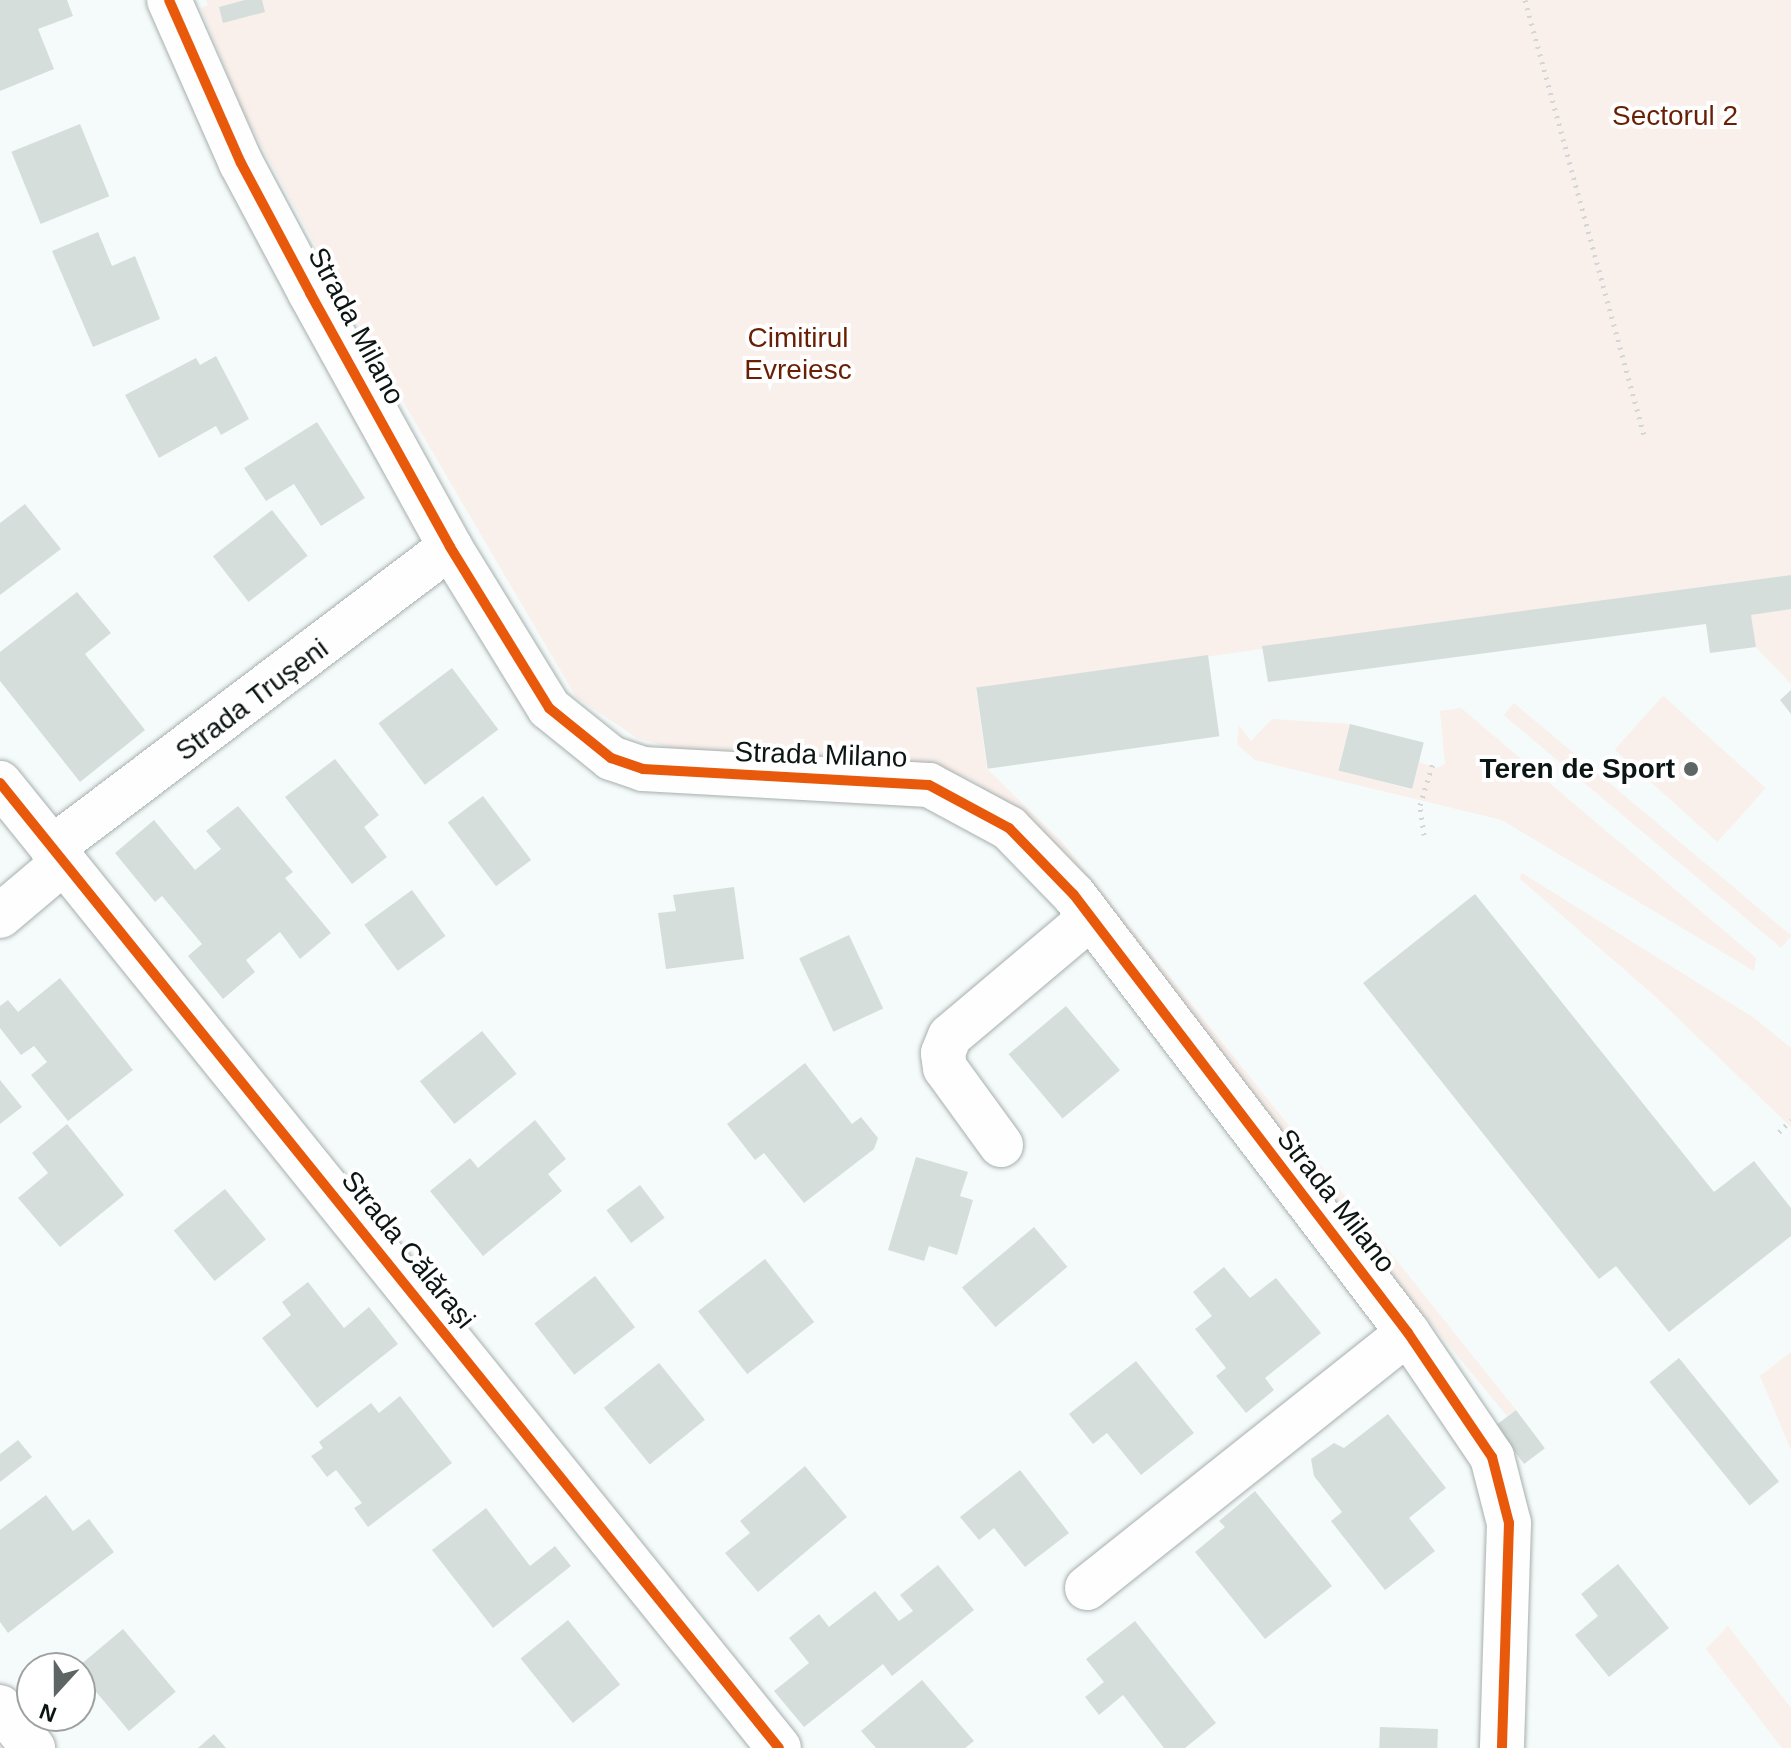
<!DOCTYPE html>
<html>
<head>
<meta charset="utf-8">
<style>
	body { margin:0 }
	#map { position:relative; width:1791px; height:1748px; overflow:hidden; background:#f5fbfa; font-family:Helvetica,sans-serif }
	div>[style] { position:absolute }
	.green>* { inset:0; background:#f9efeb; transform-origin:0 0 }
	.building>* { inset:0; background:#d6dedc; transform-origin:0 0 }
	.path>* { height:5px; margin-top:-2.5px; transform-origin:0; background:repeating-linear-gradient(90deg,#d4d6d5 0 2px,transparent 0 8px) }
	.roads { filter:drop-shadow(0 0 2px #a7b0ae) drop-shadow(0 0 2px #a7b0ae) }
	.minor>* { height:44px; margin:-22px; padding:0 22px; transform-origin:22px; border-radius:22px; background:#fefefe }
	.cycleway>* { height:10px; margin:-5px; padding:0 5px; transform-origin:5px; border-radius:5px; background:#e8590c }
	.dots>* { width:22px; height:22px; translate:-50% -50%; box-sizing:border-box; border:4px solid #fff; border-radius:50% }
	span { translate:-50% -50%; white-space:nowrap; text-align:center; line-height:1.15; -webkit-text-stroke:8px #fff; paint-order:stroke }
	.park-label { font-size:28px; color:#681f04 }
	.street-label { font-size:28px; color:#0b1513 }
	.poi-label { font-size:28px; color:#0b1513; font-weight:700 }
	.right { translate:-100% -50%; text-align:right }
	.north { position:absolute; left:16px; top:1652px; width:80px; height:80px; box-sizing:border-box; background:#fff; border:2px solid #9da1a1; border-radius:50%; rotate:201deg; font-size:22px; font-weight:700; line-height:32px; text-align:center; color:#0b1513 }
	.north::after { content:''; display:block; margin:auto; width:28px; height:36px; background:#5d6664; clip-path:polygon(50% 0,100% 100%,50% 72%,0 100%) }
</style>
</head>
<body>
<div id="map">
	<div class="green">
		<div style="clip-path:polygon(206px 0,1791px 0,1791px 575px,976px 689px,987px 769px,1063px 843px,1516px 1410px,1507px 1416px,1006px 805px,971px 779px,931px 767px,686px 752px,637px 738px,576px 697px,367px 340px,242px 110px,201px 8px,208px 5px)"></div>
		<div style="clip-path:polygon(1791px 609px,1791px 684px,1756px 647px,1751px 615px)"></div>
		<div style="left:1663px;top:696px;width:138px;height:72px;rotate:42deg"></div>
		<div style="left:1514px;top:703px;width:362px;height:16px;rotate:40deg"></div>
		<div style="clip-path:polygon(1461px 708px,1756px 958px,1754px 971px,1502px 820px,1255px 760px,1237px 744px,1239px 725px,1251px 741px,1272px 719px,1350px 724px,1338px 770px,1412px 790px,1419px 762px,1437px 768px,1445px 764px,1440px 711px)"></div>
		<div style="clip-path:polygon(1522px 873px,1754px 1018px,1791px 1048px,1791px 1127px,1657px 998px,1519px 878px)"></div>
		<div style="clip-path:polygon(1791px 1352px,1791px 1450px,1760px 1376px)"></div>
		<div style="clip-path:polygon(1728px 1626px,1791px 1708px,1791px 1748px,1782px 1748px,1706px 1649px)"></div>
	</div>
	<div class="building">
		<div style="clip-path:polygon(0 0,67px 0,73px 16px,38px 29px,54px 69px,0 91px)"></div>
		<div style="clip-path:polygon(245px 0,262px 0,265px 12px,223px 23px,219px 7px)"></div>
		<div style="left:80px;top:124px;width:78px;height:74px;rotate:68deg"></div>
		<div style="clip-path:polygon(98px 232px,112px 266px,135px 256px,160px 319px,93px 347px,52px 251px)"></div>
		<div style="clip-path:polygon(216px 356px,249px 419px,221px 435px,216px 426px,159px 458px,125px 395px,196px 358px,200px 365px)"></div>
		<div style="clip-path:polygon(317px 422px,365px 498px,321px 526px,294px 484px,266px 501px,244px 468px)"></div>
		<div style="clip-path:polygon(25px 504px,61px 549px,0 595px,0 523px)"></div>
		<div style="left:272px;top:510px;width:58px;height:75px;rotate:52deg"></div>
		<div style="clip-path:polygon(1791px 575px,1791px 609px,1751px 615px,1756px 647px,1710px 653px,1706px 624px,1268px 682px,1262px 646px)"></div>
		<div style="clip-path:polygon(77px 592px,111px 633px,85px 654px,145px 730px,80px 782px,0 681px,0 652px)"></div>
		<div style="left:1208px;top:655px;width:82px;height:234px;rotate:82deg"></div>
		<div style="left:452px;top:668px;width:77px;height:92px;rotate:53deg"></div>
		<div style="clip-path:polygon(1791px 690px,1791px 714px,1780px 700px)"></div>
		<div style="left:1350px;top:724px;width:76px;height:48px;rotate:14deg"></div>
		<div style="clip-path:polygon(335px 759px,379px 815px,364px 827px,387px 857px,352px 884px,285px 797px)"></div>
		<div style="left:483px;top:796px;width:80px;height:44px;rotate:53deg"></div>
		<div style="clip-path:polygon(238px 806px,293px 872px,285px 878px,331px 933px,300px 959px,280px 932px,246px 960px,255px 972px,223px 999px,188px 956px,202px 944px,162px 896px,155px 902px,115px 853px,154px 820px,195px 870px,221px 849px,206px 831px)"></div>
		<div style="clip-path:polygon(734px 887px,744px 959px,666px 969px,658px 913px,676px 911px,673px 895px)"></div>
		<div style="left:412px;top:890px;width:57px;height:59px;rotate:54deg"></div>
		<div style="clip-path:polygon(1475px 894px,1714px 1192px,1754px 1161px,1791px 1208px,1791px 1236px,1669px 1332px,1616px 1266px,1599px 1279px,1363px 983px)"></div>
		<div style="left:849px;top:935px;width:81px;height:55px;rotate:65deg"></div>
		<div style="clip-path:polygon(60px 978px,133px 1070px,68px 1121px,31px 1075px,47px 1062px,34px 1046px,21px 1055px,0 1028px,0 1006px,8px 1000px,18px 1012px)"></div>
		<div style="left:1066px;top:1006px;width:84px;height:75px;rotate:50deg"></div>
		<div style="left:482px;top:1031px;width:55px;height:80px;rotate:51deg"></div>
		<div style="clip-path:polygon(805px 1063px,852px 1124px,861px 1117px,878px 1138px,874px 1149px,804px 1203px,764px 1153px,755px 1160px,727px 1124px)"></div>
		<div style="clip-path:polygon(0 1080px,22px 1107px,0 1124px)"></div>
		<div style="clip-path:polygon(535px 1120px,566px 1159px,548px 1174px,562px 1191px,483px 1256px,430px 1191px,470px 1158px,478px 1168px)"></div>
		<div style="clip-path:polygon(67px 1124px,124px 1195px,60px 1247px,18px 1198px,48px 1173px,32px 1153px)"></div>
		<div style="clip-path:polygon(916px 1157px,968px 1172px,960px 1196px,973px 1200px,957px 1255px,929px 1246px,924px 1261px,888px 1250px)"></div>
		<div style="left:640px;top:1185px;width:41px;height:42px;rotate:53deg"></div>
		<div style="left:225px;top:1189px;width:65px;height:66px;rotate:51deg"></div>
		<div style="left:1034px;top:1227px;width:52px;height:94px;rotate:50deg"></div>
		<div style="left:765px;top:1259px;width:80px;height:85px;rotate:52deg"></div>
		<div style="clip-path:polygon(1224px 1267px,1250px 1298px,1276px 1278px,1321px 1333px,1265px 1378px,1274px 1390px,1246px 1413px,1216px 1376px,1226px 1368px,1195px 1329px,1212px 1316px,1193px 1292px)"></div>
		<div style="left:595px;top:1276px;width:65px;height:77px;rotate:52deg"></div>
		<div style="clip-path:polygon(308px 1282px,344px 1328px,369px 1307px,398px 1344px,317px 1408px,262px 1338px,291px 1315px,282px 1302px)"></div>
		<div style="left:1679px;top:1358px;width:159px;height:38px;rotate:51deg"></div>
		<div style="clip-path:polygon(1136px 1361px,1194px 1433px,1141px 1475px,1107px 1433px,1093px 1444px,1069px 1414px)"></div>
		<div style="left:659px;top:1363px;width:73px;height:71px;rotate:51deg"></div>
		<div style="clip-path:polygon(400px 1396px,452px 1463px,368px 1527px,354px 1508px,362px 1503px,336px 1470px,327px 1477px,311px 1456px,323px 1448px,319px 1442px,371px 1403px,379px 1413px)"></div>
		<div style="left:1516px;top:1410px;width:48px;height:26px;rotate:53deg"></div>
		<div style="clip-path:polygon(1388px 1414px,1446px 1488px,1409px 1518px,1435px 1551px,1385px 1590px,1331px 1521px,1342px 1512px,1314px 1476px,1311px 1459px,1334px 1443px,1344px 1448px)"></div>
		<div style="clip-path:polygon(18px 1440px,32px 1457px,0 1482px,0 1454px)"></div>
		<div style="clip-path:polygon(805px 1466px,847px 1517px,758px 1592px,725px 1553px,750px 1533px,740px 1521px)"></div>
		<div style="clip-path:polygon(1020px 1470px,1069px 1533px,1025px 1567px,994px 1528px,979px 1540px,960px 1517px)"></div>
		<div style="clip-path:polygon(1255px 1491px,1332px 1586px,1265px 1639px,1195px 1552px,1225px 1527px,1219px 1521px)"></div>
		<div style="clip-path:polygon(46px 1495px,73px 1531px,89px 1519px,114px 1552px,8px 1633px,0 1622px,0 1530px)"></div>
		<div style="clip-path:polygon(486px 1508px,530px 1566px,555px 1546px,571px 1566px,493px 1628px,432px 1550px)"></div>
		<div style="clip-path:polygon(1618px 1564px,1669px 1628px,1609px 1677px,1575px 1635px,1598px 1616px,1581px 1594px)"></div>
		<div style="clip-path:polygon(938px 1565px,974px 1610px,892px 1676px,883px 1664px,804px 1727px,774px 1691px,809px 1663px,789px 1638px,819px 1614px,829px 1627px,875px 1591px,899px 1621px,913px 1611px,900px 1595px)"></div>
		<div style="left:568px;top:1620px;width:83px;height:61px;rotate:51deg"></div>
		<div style="clip-path:polygon(1135px 1621px,1216px 1723px,1185px 1748px,1164px 1748px,1123px 1695px,1099px 1715px,1085px 1697px,1104px 1682px,1086px 1659px)"></div>
		<div style="left:123px;top:1629px;width:82px;height:61px;rotate:50deg"></div>
		<div style="clip-path:polygon(922px 1680px,974px 1741px,965px 1748px,876px 1748px,861px 1731px)"></div>
		<div style="left:1380px;top:1727px;width:58px;height:21px;rotate:2deg"></div>
		<div style="clip-path:polygon(214px 1734px,226px 1748px,198px 1748px)"></div>
	</div>
	<div class="path">
		<div style="left:1525px;top:0;width:452px;rotate:74.7deg"></div>
		<div style="left:1424px;top:835px;width:30px;rotate:-98deg"></div>
		<div style="left:1420px;top:805px;width:44px;rotate:-72.8deg"></div>
		<div style="left:1779px;top:1132px;width:17px;rotate:-45deg"></div>
	</div>
	<div class="roads">
		<div class="minor">
			<div style="left:169px;top:0;width:178px;rotate:66.2deg"></div>
			<div style="left:241px;top:163px;width:147px;rotate:62deg"></div>
			<div style="left:310px;top:293px;width:290px;rotate:61.1deg"></div>
			<div style="left:450px;top:547px;width:189px;rotate:58.4deg"></div>
			<div style="left:549px;top:708px;width:80px;rotate:38.9deg"></div>
			<div style="left:611px;top:758px;width:34px;rotate:19deg"></div>
			<div style="left:643px;top:769px;width:286px;rotate:3.2deg"></div>
			<div style="left:929px;top:785px;width:91px;rotate:28.3deg"></div>
			<div style="left:1009px;top:828px;width:93px;rotate:45.9deg"></div>
			<div style="left:1074px;top:895px;width:551px;rotate:52.67deg"></div>
			<div style="left:1408px;top:1333px;width:150px;rotate:55.9deg"></div>
			<div style="left:1492px;top:1457px;width:68px;rotate:75.6deg"></div>
			<div style="left:1509px;top:1523px;width:225px;rotate:91.8deg"></div>
			<div style="left:0;top:783px;width:1240px;rotate:51.09deg"></div>
			<div style="left:52px;top:848px;width:499px;rotate:-37.1deg"></div>
			<div style="left:0;top:916px;width:84px;rotate:-40.2deg"></div>
			<div style="left:1001px;top:1145px;width:95px;rotate:-126deg"></div>
			<div style="left:945px;top:1068px;width:15px;rotate:-98deg"></div>
			<div style="left:943px;top:1053px;width:18px;rotate:-68deg"></div>
			<div style="left:950px;top:1036px;width:183px;rotate:-40.1deg"></div>
			<div style="left:1087px;top:1588px;width:410px;rotate:-38.5deg"></div>
			<div style="left:0;top:1707px;width:53px;rotate:51.2deg"></div>
		</div>
	</div>
	<div class="cycleway">
		<div style="left:169px;top:0;width:178px;rotate:66.2deg"></div>
		<div style="left:241px;top:163px;width:147px;rotate:62deg"></div>
		<div style="left:310px;top:293px;width:290px;rotate:61.1deg"></div>
		<div style="left:450px;top:547px;width:189px;rotate:58.4deg"></div>
		<div style="left:549px;top:708px;width:80px;rotate:38.9deg"></div>
		<div style="left:611px;top:758px;width:34px;rotate:19deg"></div>
		<div style="left:643px;top:769px;width:286px;rotate:3.2deg"></div>
		<div style="left:929px;top:785px;width:91px;rotate:28.3deg"></div>
		<div style="left:1009px;top:828px;width:93px;rotate:45.9deg"></div>
		<div style="left:1074px;top:895px;width:551px;rotate:52.67deg"></div>
		<div style="left:1408px;top:1333px;width:150px;rotate:55.9deg"></div>
		<div style="left:1492px;top:1457px;width:68px;rotate:75.6deg"></div>
		<div style="left:1509px;top:1523px;width:225px;rotate:91.8deg"></div>
		<div style="left:0;top:783px;width:1240px;rotate:51.09deg"></div>
	</div>
	<div class="dots">
		<div style="left:1691px;top:769px;background:#5d6664"></div>
	</div>
	<div class="park-label">
		<span style="left:1675px;top:116px">Sectorul 2</span>
		<span style="left:798px;top:354px">Cimitirul<br>Evreiesc</span>
	</div>
	<div class="street-label">
		<span style="left:356px;top:326px;rotate:62deg">Strada Milano</span>
		<span style="left:252px;top:700px;rotate:-37deg">Strada Trușeni</span>
		<span style="left:821px;top:755px;rotate:2deg">Strada Milano</span>
		<span style="left:1336px;top:1201px;rotate:52deg">Strada Milano</span>
		<span style="left:408px;top:1250px;rotate:51deg">Strada Călărași</span>
	</div>
	<div class="poi-label">
		<span class="right" style="left:1675px;top:769px">Teren de Sport</span>
	</div>
	<div class="north">N</div>
</div>
</body>
</html>
